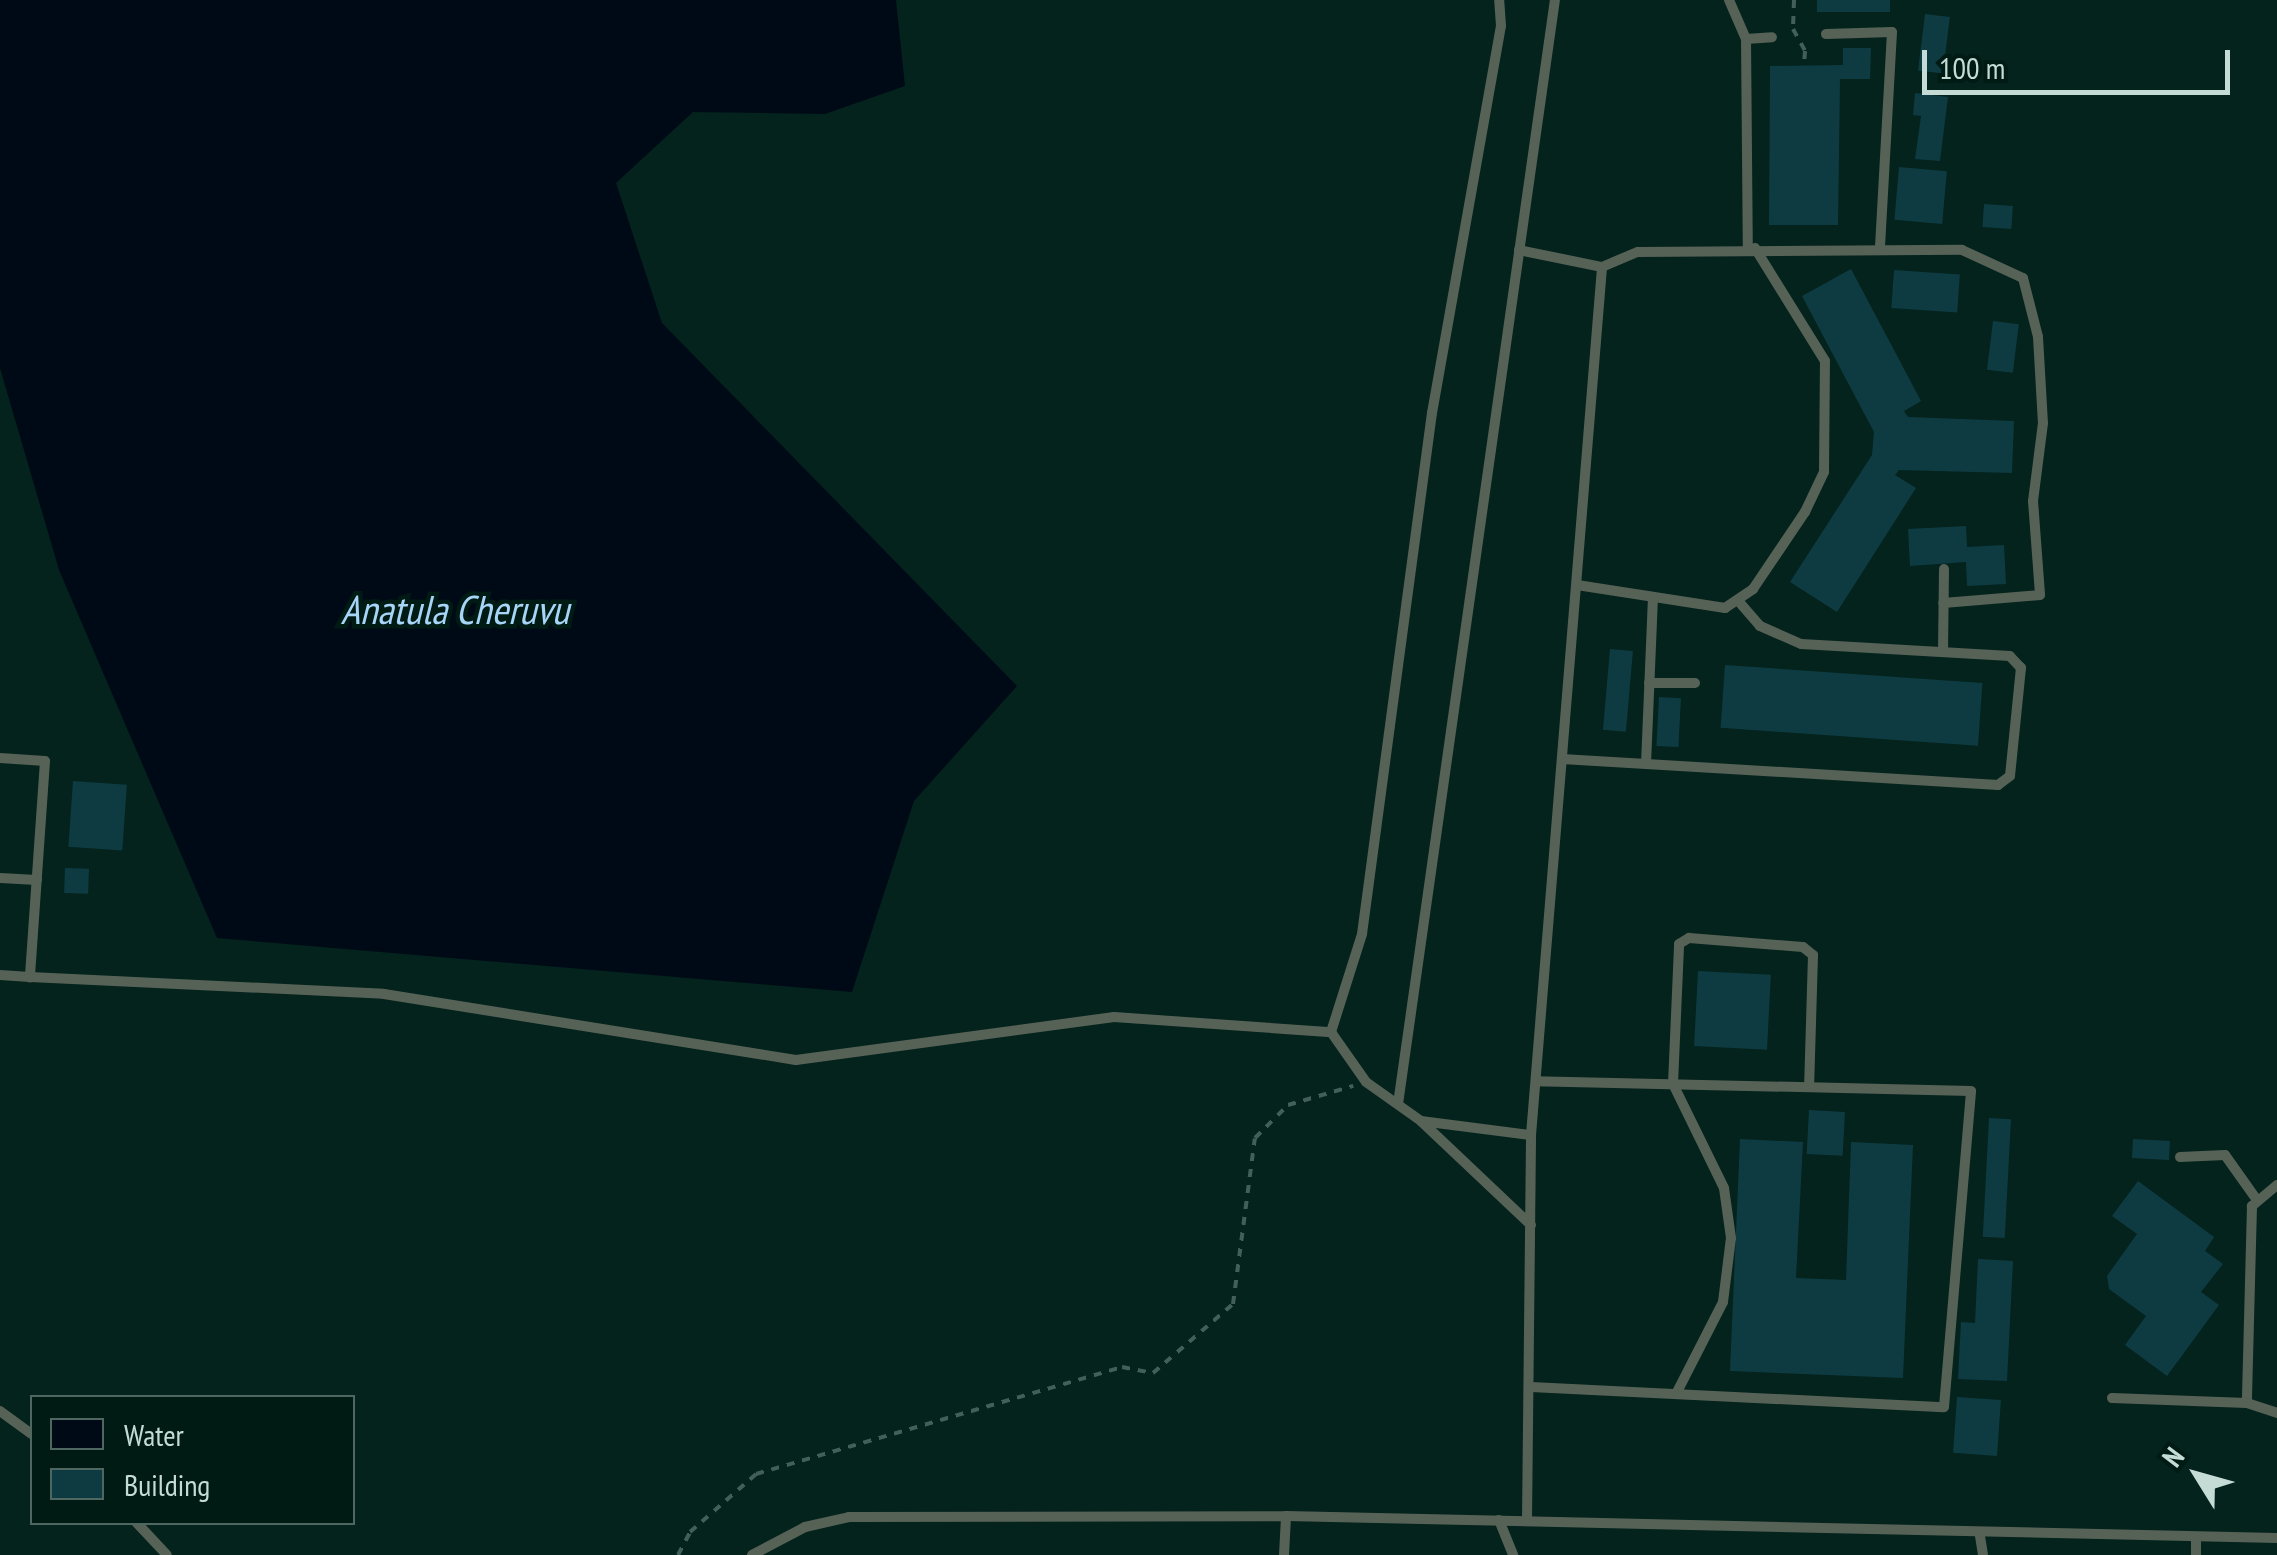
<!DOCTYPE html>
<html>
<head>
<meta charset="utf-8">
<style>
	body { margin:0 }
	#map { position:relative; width:2277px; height:1555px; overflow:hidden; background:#04231d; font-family:"PT Sans Narrow",sans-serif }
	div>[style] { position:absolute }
	.water>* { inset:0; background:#000a16 }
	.building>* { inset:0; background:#0e3b42; transform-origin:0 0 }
	.path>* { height:4px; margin-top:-2px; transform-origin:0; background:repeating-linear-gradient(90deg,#435f59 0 8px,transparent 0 16px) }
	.service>* { height:10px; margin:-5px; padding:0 5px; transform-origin:5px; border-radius:5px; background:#576257 }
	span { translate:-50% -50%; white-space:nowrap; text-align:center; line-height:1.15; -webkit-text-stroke:9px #001a14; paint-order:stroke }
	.water-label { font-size:40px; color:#a6d5f8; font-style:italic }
	.legend { position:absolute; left:30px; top:1395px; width:325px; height:130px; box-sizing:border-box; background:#001a14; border:2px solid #4f6761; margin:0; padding:12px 18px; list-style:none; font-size:30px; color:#c5dbd5 }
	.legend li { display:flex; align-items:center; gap:20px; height:50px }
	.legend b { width:50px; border:2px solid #4f6761 }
	.north { position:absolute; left:2147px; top:1425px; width:100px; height:100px; -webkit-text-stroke:8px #001a14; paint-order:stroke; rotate:307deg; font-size:28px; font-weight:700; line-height:40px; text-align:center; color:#c5dbd5 }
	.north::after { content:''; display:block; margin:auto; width:35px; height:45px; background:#c5dbd5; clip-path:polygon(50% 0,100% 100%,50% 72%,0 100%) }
	.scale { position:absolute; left:1922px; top:50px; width:308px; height:45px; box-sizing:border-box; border:5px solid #c5dbd5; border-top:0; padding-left:12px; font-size:30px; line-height:35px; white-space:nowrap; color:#c5dbd5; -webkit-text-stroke:8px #001a14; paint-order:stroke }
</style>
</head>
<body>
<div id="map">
	<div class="water">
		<div style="clip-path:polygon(0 0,896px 0,905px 86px,825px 114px,693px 112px,616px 183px,662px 323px,1017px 686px,914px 801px,852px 992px,217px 938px,59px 570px,0 368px)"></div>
	</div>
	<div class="building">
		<div style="left:1817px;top:0;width:73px;height:12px"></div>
		<div style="left:1925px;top:14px;width:25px;height:57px;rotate:7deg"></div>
		<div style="clip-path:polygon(1843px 48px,1871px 48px,1870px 79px,1840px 79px,1838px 225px,1769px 225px,1770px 66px,1843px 65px)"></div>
		<div style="clip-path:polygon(1915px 93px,1948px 97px,1940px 161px,1915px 159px,1921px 116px,1913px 115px)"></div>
		<div style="left:1899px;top:167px;width:48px;height:53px;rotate:5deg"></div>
		<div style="left:1984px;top:204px;width:29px;height:23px;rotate:4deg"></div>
		<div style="clip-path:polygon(1851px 269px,1921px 401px,1904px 411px,1908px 417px,2014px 421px,2012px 473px,1899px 470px,1895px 475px,1916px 488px,1837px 612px,1790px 582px,1872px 455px,1874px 432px,1802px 296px)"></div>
		<div style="left:1894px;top:270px;width:66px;height:38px;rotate:4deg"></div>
		<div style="left:1993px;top:321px;width:26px;height:49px;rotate:7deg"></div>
		<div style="clip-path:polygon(1966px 526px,1967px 547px,2004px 545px,2006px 584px,1967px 586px,1966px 562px,1910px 566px,1908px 529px)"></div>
		<div style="left:1610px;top:649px;width:23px;height:81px;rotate:5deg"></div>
		<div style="left:1725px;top:665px;width:258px;height:63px;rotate:4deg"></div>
		<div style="left:1659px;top:697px;width:22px;height:49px;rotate:3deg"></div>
		<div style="left:73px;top:781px;width:54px;height:66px;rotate:4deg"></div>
		<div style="left:65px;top:868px;width:24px;height:25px;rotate:2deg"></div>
		<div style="left:1698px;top:971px;width:73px;height:75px;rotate:3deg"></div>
		<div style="left:1809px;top:1110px;width:36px;height:44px;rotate:3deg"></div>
		<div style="left:1989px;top:1118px;width:22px;height:119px;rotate:3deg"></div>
		<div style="clip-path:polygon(1740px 1139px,1803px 1142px,1796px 1278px,1846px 1280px,1851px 1142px,1913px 1145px,1903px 1378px,1730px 1371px)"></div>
		<div style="left:2133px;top:1139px;width:37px;height:19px;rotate:3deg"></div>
		<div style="clip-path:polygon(2138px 1181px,2214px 1237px,2205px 1251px,2223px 1264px,2201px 1292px,2219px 1305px,2167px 1376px,2125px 1345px,2146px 1316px,2109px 1289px,2107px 1276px,2137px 1234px,2112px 1216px)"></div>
		<div style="clip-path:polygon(1978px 1259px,2013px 1261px,2007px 1381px,1958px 1379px,1961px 1322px,1975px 1323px)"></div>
		<div style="left:1957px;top:1397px;width:44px;height:56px;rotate:4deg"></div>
	</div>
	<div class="path">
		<div style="left:1794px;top:0;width:29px;rotate:92deg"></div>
		<div style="left:1793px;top:29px;width:25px;rotate:61deg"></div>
		<div style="left:1805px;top:51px;width:14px;rotate:94deg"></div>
		<div style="left:678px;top:1555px;width:26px;rotate:-62deg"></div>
		<div style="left:690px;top:1532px;width:88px;rotate:-41.3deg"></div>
		<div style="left:756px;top:1474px;width:381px;rotate:-16.3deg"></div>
		<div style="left:1122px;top:1367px;width:32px;rotate:11deg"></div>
		<div style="left:1153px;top:1373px;width:106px;rotate:-40.8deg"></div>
		<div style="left:1233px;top:1304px;width:167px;rotate:-82.5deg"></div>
		<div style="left:1255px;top:1138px;width:47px;rotate:-45deg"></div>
		<div style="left:1288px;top:1105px;width:68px;rotate:-16.3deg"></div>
	</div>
	<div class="service">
		<div style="left:1729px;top:0;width:43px;rotate:66.4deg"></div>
		<div style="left:1746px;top:39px;width:209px;rotate:89.5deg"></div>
		<div style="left:1826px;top:34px;width:66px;rotate:-1.7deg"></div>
		<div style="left:1892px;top:32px;width:216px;rotate:93.2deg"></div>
		<div style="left:1746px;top:39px;width:26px;rotate:-4deg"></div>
		<div style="left:1519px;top:250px;width:85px;rotate:11.6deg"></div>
		<div style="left:1602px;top:267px;width:39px;rotate:-23deg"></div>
		<div style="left:1638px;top:252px;width:324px;rotate:-0.4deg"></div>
		<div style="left:1962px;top:250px;width:67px;rotate:24.7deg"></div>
		<div style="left:2023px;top:278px;width:61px;rotate:75.7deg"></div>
		<div style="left:2038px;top:337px;width:86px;rotate:86.7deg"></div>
		<div style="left:2043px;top:423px;width:79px;rotate:97.3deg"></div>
		<div style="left:2033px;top:501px;width:94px;rotate:85.7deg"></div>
		<div style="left:2040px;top:595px;width:97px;rotate:175.3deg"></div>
		<div style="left:1577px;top:585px;width:150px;rotate:8.8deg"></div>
		<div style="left:1725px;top:608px;width:34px;rotate:-34deg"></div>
		<div style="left:1753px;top:589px;width:93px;rotate:-56deg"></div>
		<div style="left:1805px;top:512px;width:44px;rotate:-64.6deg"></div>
		<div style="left:1824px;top:472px;width:111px;rotate:-89.5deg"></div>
		<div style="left:1825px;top:361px;width:133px;rotate:-121.8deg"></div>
		<div style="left:1943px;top:652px;width:83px;rotate:-89.3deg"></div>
		<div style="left:1649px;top:683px;width:46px"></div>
		<div style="left:0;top:758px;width:45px;rotate:3.8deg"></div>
		<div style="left:45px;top:761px;width:217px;rotate:94deg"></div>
		<div style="left:30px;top:977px;width:354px;rotate:2.7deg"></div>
		<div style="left:384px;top:994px;width:417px;rotate:9.1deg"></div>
		<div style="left:796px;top:1060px;width:321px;rotate:-7.7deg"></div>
		<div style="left:1114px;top:1017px;width:218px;rotate:4deg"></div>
		<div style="left:1331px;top:1032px;width:61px;rotate:55deg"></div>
		<div style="left:1366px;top:1082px;width:67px;rotate:35.3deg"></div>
		<div style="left:1421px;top:1121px;width:111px;rotate:7.3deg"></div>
		<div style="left:1562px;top:759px;width:437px;rotate:3.4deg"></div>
		<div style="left:1998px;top:785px;width:15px;rotate:-37deg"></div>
		<div style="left:2010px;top:776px;width:109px;rotate:-84.2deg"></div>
		<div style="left:2021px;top:668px;width:16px;rotate:-133deg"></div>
		<div style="left:2010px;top:656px;width:209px;rotate:-176.7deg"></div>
		<div style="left:1801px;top:644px;width:45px;rotate:-156.3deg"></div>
		<div style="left:1760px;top:626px;width:33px;rotate:-131deg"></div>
		<div style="left:1646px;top:764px;width:167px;rotate:-87.6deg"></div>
		<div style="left:0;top:878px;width:37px;rotate:3deg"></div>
		<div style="left:0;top:975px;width:30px;rotate:4deg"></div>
		<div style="left:1331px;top:1032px;width:103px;rotate:-72.4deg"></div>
		<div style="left:1362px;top:934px;width:526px;rotate:-82.35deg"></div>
		<div style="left:1432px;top:413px;width:393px;rotate:-79.9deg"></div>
		<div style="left:1501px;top:26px;width:26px;rotate:-94deg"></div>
		<div style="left:1398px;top:1104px;width:1115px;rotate:-81.91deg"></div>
		<div style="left:1422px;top:1122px;width:150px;rotate:43.4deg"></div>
		<div style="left:2180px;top:1157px;width:45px;rotate:-2.5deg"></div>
		<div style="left:2225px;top:1155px;width:55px;rotate:54.6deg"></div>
		<div style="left:2277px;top:1185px;width:33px;rotate:140deg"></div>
		<div style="left:2252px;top:1206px;width:197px;rotate:91.5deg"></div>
		<div style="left:2247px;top:1403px;width:32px;rotate:18deg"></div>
		<div style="left:1531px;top:1387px;width:413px;rotate:2.8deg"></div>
		<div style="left:1944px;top:1407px;width:317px;rotate:-85.1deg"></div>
		<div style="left:1971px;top:1091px;width:435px;rotate:-178.7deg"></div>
		<div style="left:1676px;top:1394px;width:103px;rotate:-62.9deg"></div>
		<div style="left:1723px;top:1302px;width:64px;rotate:-82.9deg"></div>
		<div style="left:1731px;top:1238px;width:50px;rotate:-98deg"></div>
		<div style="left:1724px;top:1188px;width:116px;rotate:-116.1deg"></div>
		<div style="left:1673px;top:1084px;width:140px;rotate:-87.5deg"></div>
		<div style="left:1679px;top:944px;width:12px;rotate:-31deg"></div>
		<div style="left:1689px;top:938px;width:114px;rotate:4.5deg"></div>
		<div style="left:1803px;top:947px;width:13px;rotate:39deg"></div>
		<div style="left:1813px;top:955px;width:132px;rotate:91.7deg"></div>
		<div style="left:2112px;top:1398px;width:135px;rotate:2.1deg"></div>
		<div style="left:0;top:1411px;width:39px;rotate:36deg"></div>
		<div style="left:1499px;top:1520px;width:38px;rotate:68deg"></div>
		<div style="left:1527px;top:1521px;width:386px;rotate:-89.4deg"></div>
		<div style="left:1531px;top:1135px;width:871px;rotate:-85.32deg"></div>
		<div style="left:136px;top:1522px;width:45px;rotate:46.8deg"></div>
		<div style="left:1980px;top:1536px;width:19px;rotate:81deg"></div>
		<div style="left:2196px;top:1539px;width:16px;rotate:90deg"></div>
		<div style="left:752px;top:1555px;width:60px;rotate:-27.8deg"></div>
		<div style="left:805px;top:1527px;width:45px;rotate:-12.8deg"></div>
		<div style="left:849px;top:1517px;width:437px;rotate:-0.1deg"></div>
		<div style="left:1286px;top:1516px;width:991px;rotate:1.27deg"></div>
		<div style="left:1284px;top:1555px;width:39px;rotate:-87deg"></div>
	</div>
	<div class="water-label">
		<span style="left:455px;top:609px">Anatula Cheruvu</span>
	</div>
	<ul class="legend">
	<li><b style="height:28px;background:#000a16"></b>Water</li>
	<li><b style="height:28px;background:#0e3b42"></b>Building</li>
	</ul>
	<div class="north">N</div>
	<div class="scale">100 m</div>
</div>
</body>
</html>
